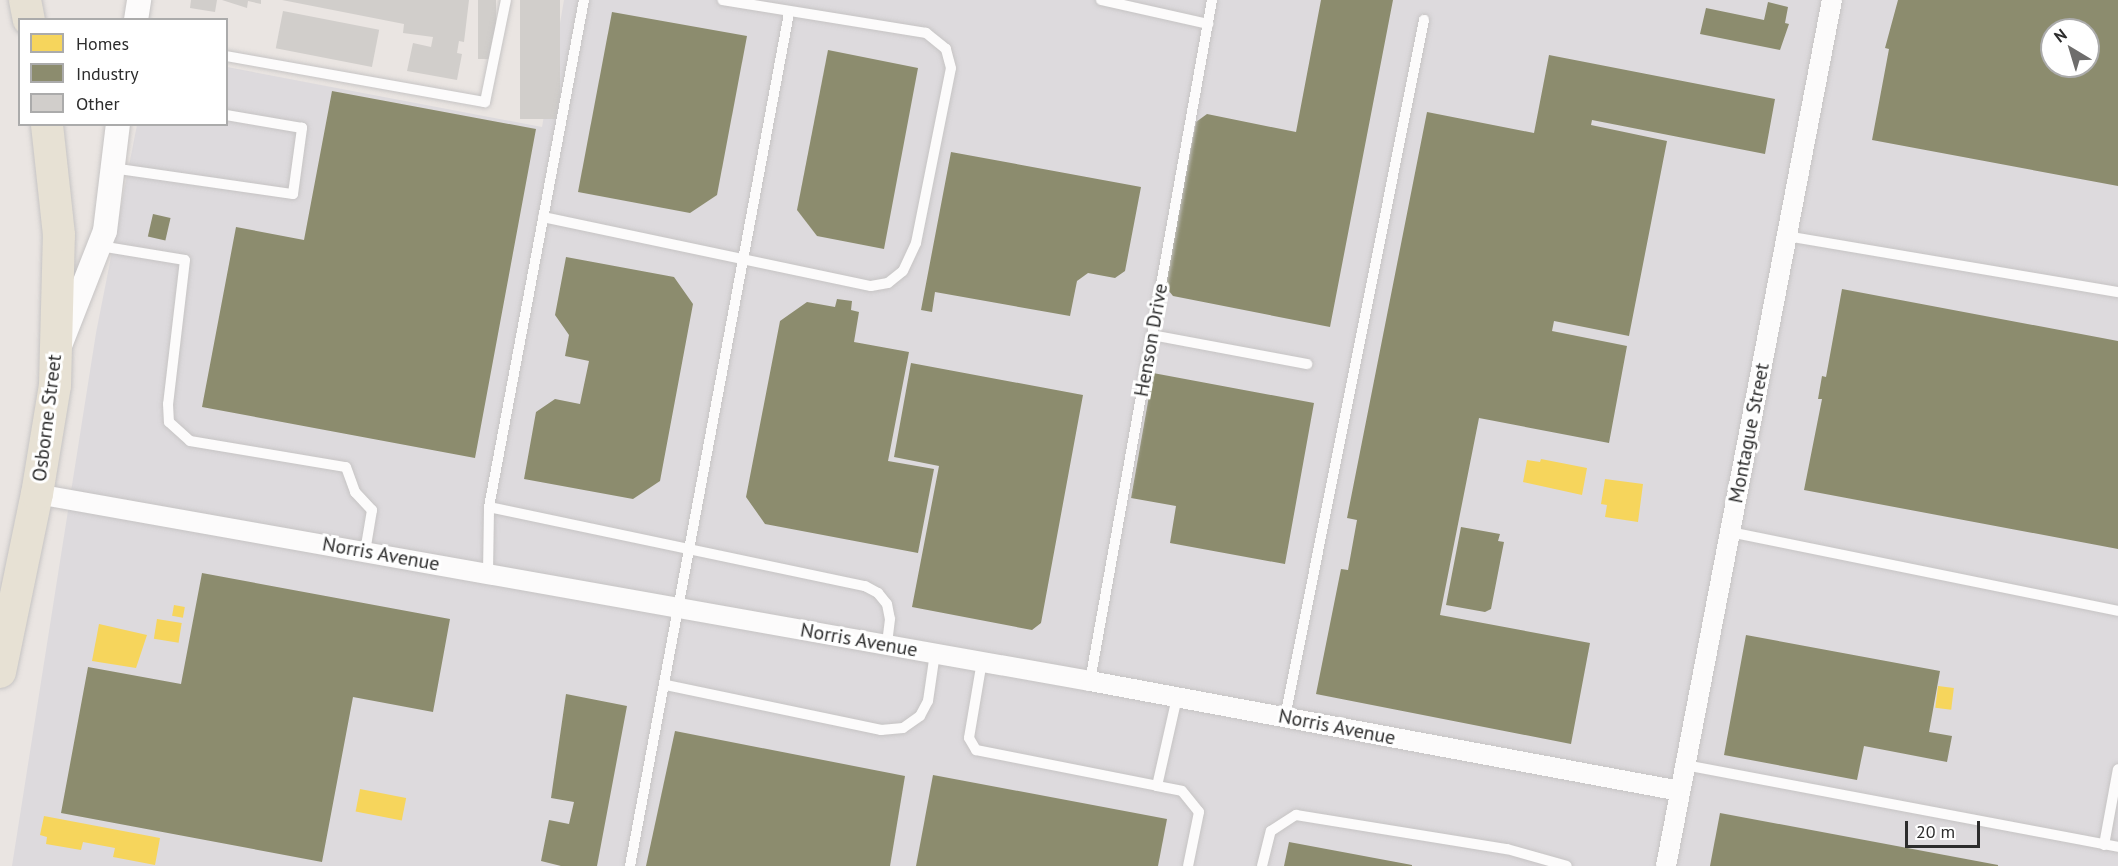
<!DOCTYPE html>
<html>
<head>
<meta charset="utf-8">
<style>
	body { margin:0 }
	#map { position:relative; width:2118px; height:866px; overflow:hidden; background:#eae5e2; font-family:"PT Sans",sans-serif }
	div>[style] { position:absolute }
	.industrial>* { inset:0; background:#dddadd }
	.homes>* { inset:0; background:#f6d55c; transform-origin:0 0 }
	.industry>* { inset:0; background:#8c8c6e; transform-origin:0 0 }
	.building>* { inset:0; background:#d1cecb; transform-origin:0 0 }
	.roads { filter:drop-shadow(0 0 2px #c6c4c4) drop-shadow(0 0 2px #c6c4c4) }
	.service>* { height:10px; margin:-5px; padding:0 5px; transform-origin:5px; border-radius:5px; background:#fcfbfb }
	.minor>* { height:20px; margin:-10px; padding:0 10px; transform-origin:10px; border-radius:10px; background:#fcfbfb }
	.tertiary>* { height:24px; margin:-12px; padding:0 12px; transform-origin:12px; border-radius:12px; background:#fcfbfb }
	.primary>* { height:32px; margin:-16px; padding:0 16px; transform-origin:16px; border-radius:16px; background:#e7e1d4 }
	span { translate:-50% -50%; white-space:nowrap; text-align:center; line-height:1.15; -webkit-text-stroke:6px #fff; paint-order:stroke }
	.street-label { font-size:20px; color:#2c2c2c }
	.legend { position:absolute; left:18px; top:18px; width:210px; height:108px; box-sizing:border-box; background:#fff; border:2px solid #ababab; margin:0; padding:8px 10px; list-style:none; font-size:18px; color:#2c2c2c }
	.legend li { display:flex; align-items:center; gap:12px; height:30px }
	.legend b { width:30px; border:2px solid #ababab }
	.north { position:absolute; left:2040px; top:18px; width:60px; height:60px; box-sizing:border-box; background:#fff; border:2px solid #ababab; border-radius:50%; rotate:322deg; font-size:16px; font-weight:700; line-height:24px; text-align:center; color:#2c2c2c }
	.north::after { content:''; display:block; margin:auto; width:21px; height:27px; background:#6e6d6c; clip-path:polygon(50% 0,100% 100%,50% 72%,0 100%) }
	.scale { position:absolute; left:1905px; top:821px; width:75px; height:27px; box-sizing:border-box; border:3px solid #2c2c2c; border-top:0; padding-left:8px; font-size:18px; line-height:21px; white-space:nowrap; color:#2c2c2c; -webkit-text-stroke:4px #fff; paint-order:stroke }
</style>
</head>
<body>
<div id="map">
	<div class="industrial">
		<div style="clip-path:polygon(evenodd,564px 0,2118px 0,2118px 866px,12px 866px,96px 333px,137px 125px,226px 124px,227px 67px,542px 127px,564px 0,2052px 30px,2088px 30px,2088px 66px,2052px 66px,2052px 30px)"></div>
	</div>
	<div class="homes">
		<div style="clip-path:polygon(1541px 459px,1587px 468px,1582px 495px,1523px 482px,1527px 460px,1540px 462px)"></div>
		<div style="clip-path:polygon(1605px 479px,1643px 484px,1638px 522px,1605px 517px,1607px 505px,1601px 504px)"></div>
		<div style="left:174px;top:605px;width:11px;height:11px;rotate:10deg"></div>
		<div style="left:157px;top:619px;width:25px;height:20px;rotate:9deg"></div>
		<div style="clip-path:polygon(99px 624px,147px 635px,136px 668px,92px 661px)"></div>
		<div style="left:1938px;top:686px;width:16px;height:22px;rotate:7deg"></div>
		<div style="left:360px;top:789px;width:47px;height:23px;rotate:11deg"></div>
		<div style="clip-path:polygon(44px 816px,160px 838px,155px 865px,113px 857px,115px 848px,83px 842px,81px 850px,46px 844px,47px 837px,40px 835px)"></div>
	</div>
	<div class="industry">
		<div style="clip-path:polygon(1321px 0,1393px 0,1330px 327px,1173px 296px,1164px 285px,1196px 122px,1207px 114px,1296px 132px)"></div>
		<div style="clip-path:polygon(evenodd,1898px 0,2118px 0,2118px 186px,1872px 140px,1889px 49px,1885px 48px,1898px 0,2052px 30px,2088px 30px,2088px 66px,2052px 66px,2052px 30px)"></div>
		<div style="clip-path:polygon(1768px 2px,1788px 7px,1785px 23px,1789px 24px,1780px 50px,1700px 34px,1706px 8px,1764px 20px)"></div>
		<div style="clip-path:polygon(612px 12px,747px 36px,717px 195px,690px 213px,578px 192px)"></div>
		<div style="clip-path:polygon(828px 50px,918px 68px,884px 249px,817px 236px,797px 210px)"></div>
		<div style="clip-path:polygon(1549px 55px,1775px 99px,1765px 154px,1592px 120px,1591px 125px,1667px 141px,1629px 336px,1554px 321px,1552px 331px,1627px 346px,1609px 443px,1479px 418px,1440px 615px,1590px 643px,1571px 744px,1316px 694px,1341px 569px,1348px 570px,1357px 520px,1347px 518px,1427px 112px,1534px 133px)"></div>
		<div style="clip-path:polygon(332px 91px,536px 129px,475px 458px,202px 407px,236px 227px,304px 240px)"></div>
		<div style="clip-path:polygon(951px 152px,1141px 187px,1125px 271px,1115px 278px,1088px 273px,1077px 281px,1070px 316px,935px 292px,932px 312px,921px 310px)"></div>
		<div style="left:153px;top:214px;width:18px;height:23px;rotate:13deg"></div>
		<div style="clip-path:polygon(566px 257px,674px 277px,693px 304px,660px 481px,633px 499px,524px 479px,536px 412px,555px 399px,580px 404px,589px 361px,565px 356px,569px 335px,555px 315px)"></div>
		<div style="clip-path:polygon(1842px 289px,2118px 341px,2118px 549px,1804px 490px,1822px 399px,1818px 399px,1822px 376px,1826px 377px)"></div>
		<div style="clip-path:polygon(837px 299px,852px 301px,851px 310px,859px 312px,854px 342px,909px 352px,888px 461px,934px 469px,918px 553px,765px 524px,746px 497px,780px 321px,807px 302px,835px 307px)"></div>
		<div style="clip-path:polygon(911px 363px,1083px 395px,1041px 623px,1032px 630px,912px 607px,939px 466px,894px 457px)"></div>
		<div style="clip-path:polygon(1153px 373px,1314px 403px,1285px 564px,1170px 543px,1176px 506px,1131px 498px)"></div>
		<div style="clip-path:polygon(1461px 527px,1500px 534px,1498px 541px,1504px 542px,1491px 609px,1485px 612px,1446px 605px)"></div>
		<div style="clip-path:polygon(202px 573px,450px 619px,433px 712px,353px 697px,322px 862px,61px 813px,88px 667px,181px 684px)"></div>
		<div style="clip-path:polygon(1746px 635px,1940px 671px,1929px 732px,1952px 736px,1947px 762px,1864px 746px,1857px 780px,1724px 755px)"></div>
		<div style="clip-path:polygon(566px 694px,627px 706px,597px 866px,561px 866px,541px 861px,549px 820px,569px 824px,574px 802px,551px 798px)"></div>
		<div style="clip-path:polygon(675px 731px,905px 776px,890px 866px,646px 866px)"></div>
		<div style="clip-path:polygon(933px 775px,1167px 819px,1158px 866px,916px 866px)"></div>
		<div style="clip-path:polygon(1720px 813px,1998px 865px,1998px 866px,1710px 866px)"></div>
		<div style="clip-path:polygon(1289px 842px,1412px 865px,1412px 866px,1284px 866px)"></div>
	</div>
	<div class="building">
		<div style="clip-path:polygon(191px 0,217px 0,215px 12px,190px 8px)"></div>
		<div style="clip-path:polygon(222px 0,261px 0,261px 4px,248px 1px,247px 8px)"></div>
		<div style="clip-path:polygon(282px 0,469px 0,464px 42px,459px 41px,457px 53px,462px 54px,457px 80px,407px 71px,413px 43px,431px 47px,433px 37px,403px 33px,404px 24px)"></div>
		<div style="left:478px;top:0;width:18px;height:59px"></div>
		<div style="left:520px;top:0;width:40px;height:119px"></div>
		<div style="left:283px;top:11px;width:98px;height:38px;rotate:11deg"></div>
	</div>
	<div class="roads">
		<div class="service">
			<div style="left:1101px;top:0;width:110px;rotate:12.6deg"></div>
			<div style="left:226px;top:56px;width:263px;rotate:10.1deg"></div>
			<div style="left:485px;top:102px;width:104px;rotate:-78.4deg"></div>
			<div style="left:112px;top:168px;width:183px;rotate:8.2deg"></div>
			<div style="left:293px;top:194px;width:67px;rotate:-82.2deg"></div>
			<div style="left:302px;top:128px;width:77px;rotate:-170.3deg"></div>
			<div style="left:543px;top:217px;width:335px;rotate:11.9deg"></div>
			<div style="left:871px;top:286px;width:17px;rotate:-10deg"></div>
			<div style="left:888px;top:283px;width:19px;rotate:-39deg"></div>
			<div style="left:903px;top:271px;width:31px;rotate:-65deg"></div>
			<div style="left:916px;top:243px;width:178px;rotate:-78.7deg"></div>
			<div style="left:951px;top:68px;width:20px;rotate:-105deg"></div>
			<div style="left:946px;top:49px;width:26px;rotate:-141deg"></div>
			<div style="left:926px;top:33px;width:206px;rotate:-170.8deg"></div>
			<div style="left:1786px;top:236px;width:337px;rotate:9.6deg"></div>
			<div style="left:100px;top:246px;width:86px;rotate:9.4deg"></div>
			<div style="left:185px;top:260px;width:145px;rotate:96.7deg"></div>
			<div style="left:168px;top:404px;width:18px;rotate:87deg"></div>
			<div style="left:169px;top:422px;width:28px;rotate:42deg"></div>
			<div style="left:190px;top:441px;width:158px;rotate:9.5deg"></div>
			<div style="left:346px;top:467px;width:27px;rotate:70deg"></div>
			<div style="left:355px;top:492px;width:25px;rotate:47deg"></div>
			<div style="left:372px;top:510px;width:43px;rotate:99.5deg"></div>
			<div style="left:1152px;top:335px;width:158px;rotate:10.6deg"></div>
			<div style="left:489px;top:507px;width:384px;rotate:11.9deg"></div>
			<div style="left:865px;top:586px;width:15px;rotate:28deg"></div>
			<div style="left:878px;top:593px;width:14px;rotate:51deg"></div>
			<div style="left:887px;top:604px;width:15px;rotate:79deg"></div>
			<div style="left:890px;top:619px;width:26px;rotate:97deg"></div>
			<div style="left:1730px;top:532px;width:396px;rotate:11.5deg"></div>
			<div style="left:488px;top:573px;width:66px;rotate:-89.1deg"></div>
			<div style="left:489px;top:507px;width:516px;rotate:-79.39deg"></div>
			<div style="left:982px;top:661px;width:78px;rotate:99.6deg"></div>
			<div style="left:969px;top:738px;width:14px;rotate:60deg"></div>
			<div style="left:976px;top:750px;width:185px;rotate:11.2deg"></div>
			<div style="left:1157px;top:786px;width:91px;rotate:-77.3deg"></div>
			<div style="left:1090px;top:681px;width:692px;rotate:-79.84deg"></div>
			<div style="left:666px;top:685px;width:220px;rotate:11.8deg"></div>
			<div style="left:881px;top:730px;width:22px;rotate:-5deg"></div>
			<div style="left:903px;top:728px;width:21px;rotate:-35deg"></div>
			<div style="left:920px;top:716px;width:17px;rotate:-62deg"></div>
			<div style="left:928px;top:701px;width:49px;rotate:-81.7deg"></div>
			<div style="left:1285px;top:717px;width:711px;rotate:-78.72deg"></div>
			<div style="left:1685px;top:765px;width:441px;rotate:10.7deg"></div>
			<div style="left:1157px;top:786px;width:25px;rotate:11deg"></div>
			<div style="left:1182px;top:791px;width:27px;rotate:51deg"></div>
			<div style="left:1199px;top:812px;width:55px;rotate:101.5deg"></div>
			<div style="left:2104px;top:845px;width:77px;rotate:-79.6deg"></div>
			<div style="left:630px;top:866px;width:868px;rotate:-79.44deg"></div>
			<div style="left:1262px;top:866px;width:36px;rotate:-76deg"></div>
			<div style="left:1271px;top:831px;width:30px;rotate:-33deg"></div>
			<div style="left:1296px;top:815px;width:214px;rotate:9.2deg"></div>
			<div style="left:1507px;top:849px;width:62px;rotate:15.8deg"></div>
		</div>
		<div class="minor">
			<div style="left:37px;top:494px;width:1069px;rotate:10.07deg"></div>
			<div style="left:1090px;top:681px;width:600px;rotate:10.56deg"></div>
			<div style="left:1666px;top:866px;width:882px;rotate:-79.15deg"></div>
		</div>
		<div class="tertiary">
			<div style="left:136px;top:20px;width:20px;rotate:-81deg"></div>
			<div style="left:61px;top:343px;width:120px;rotate:-68.6deg"></div>
			<div style="left:105px;top:231px;width:108px;rotate:-83.1deg"></div>
		</div>
		<div class="primary">
			<div style="left:25px;top:0;width:20px;rotate:79deg"></div>
			<div style="left:0;top:672px;width:182px;rotate:-78.3deg"></div>
			<div style="left:37px;top:494px;width:110px;rotate:-80.6deg"></div>
			<div style="left:55px;top:385px;width:150px;rotate:-88.5deg"></div>
			<div style="left:59px;top:235px;width:112px;rotate:-96.2deg"></div>
		</div>
	</div>
	<div class="street-label">
		<span style="left:1151px;top:340px;rotate:-80deg">Henson Drive</span>
		<span style="left:47px;top:418px;rotate:-83deg">Osborne Street</span>
		<span style="left:1749px;top:433px;rotate:-79deg">Montague Street</span>
		<span style="left:381px;top:554px;rotate:10deg">Norris Avenue</span>
		<span style="left:859px;top:640px;rotate:10deg">Norris Avenue</span>
		<span style="left:1337px;top:727px;rotate:11deg">Norris Avenue</span>
	</div>
	<ul class="legend">
	<li><b style="height:16px;background:#f6d55c"></b>Homes</li>
	<li><b style="height:16px;background:#8c8c6e"></b>Industry</li>
	<li><b style="height:16px;background:#d1cecb"></b>Other</li>
	</ul>
	<div class="north">N</div>
	<div class="scale">20 m</div>
</div>
</body>
</html>
